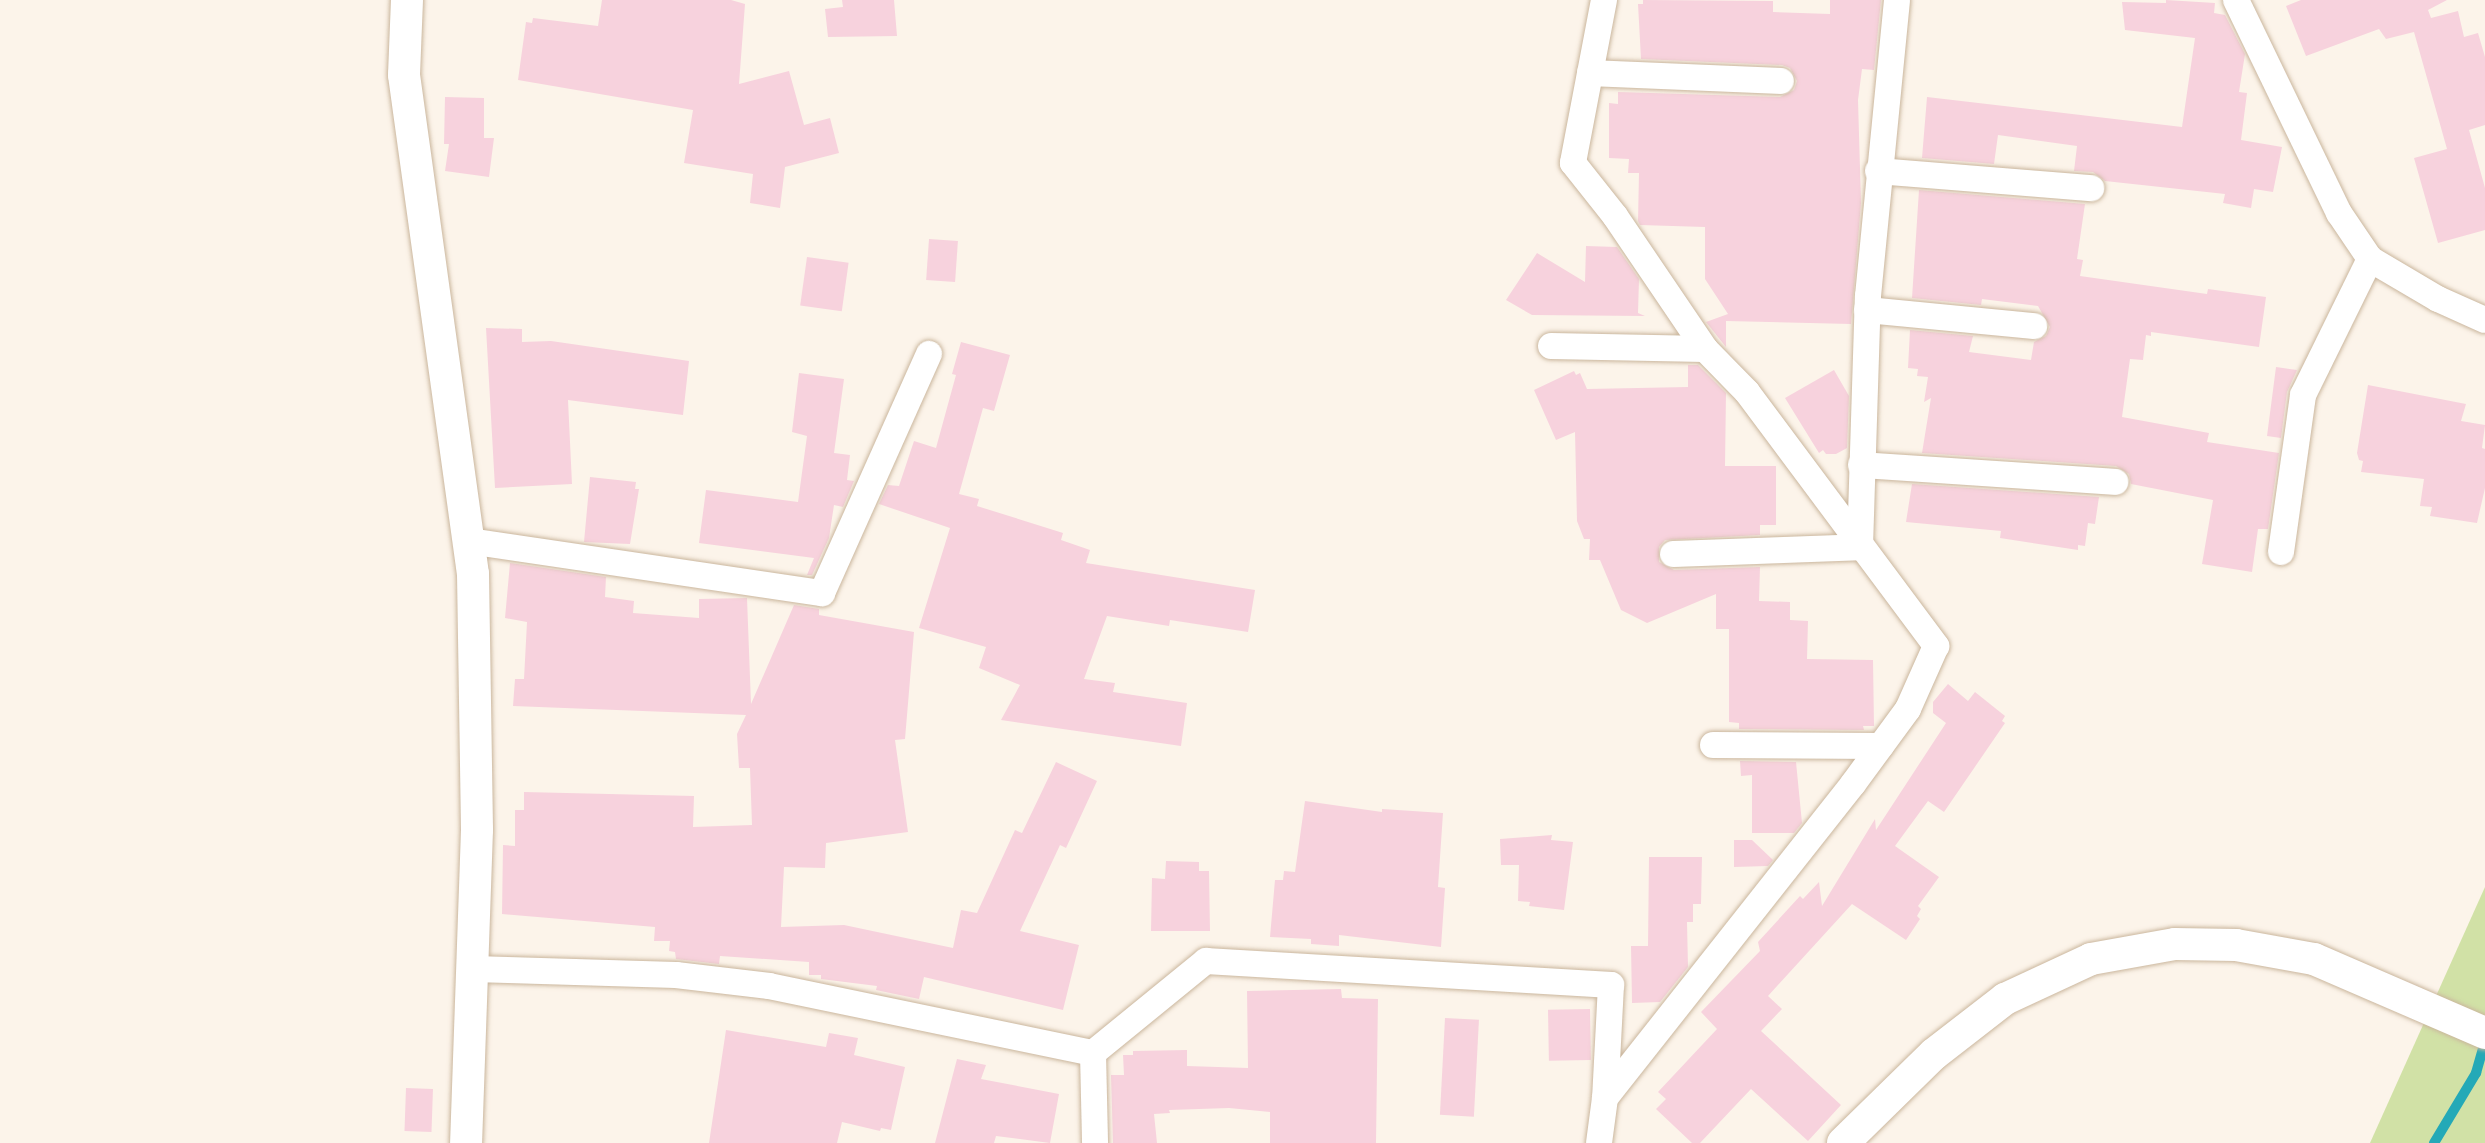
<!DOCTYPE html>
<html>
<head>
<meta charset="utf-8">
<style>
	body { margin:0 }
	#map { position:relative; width:2485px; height:1143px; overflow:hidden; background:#fcf4ea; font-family:Mulish,sans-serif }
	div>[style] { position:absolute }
	.green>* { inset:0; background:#d1e1a6 }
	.stream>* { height:10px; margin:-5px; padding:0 5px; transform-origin:5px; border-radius:5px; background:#24a9b7 }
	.building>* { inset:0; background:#f7d2dd; transform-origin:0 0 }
	.roads { filter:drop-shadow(0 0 2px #cab69d) drop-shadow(0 0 2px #cab69d) }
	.minor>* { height:26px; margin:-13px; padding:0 13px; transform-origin:13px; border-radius:13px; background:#fff }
	.tertiary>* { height:32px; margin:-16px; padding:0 16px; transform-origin:16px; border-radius:16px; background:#fff }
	span { translate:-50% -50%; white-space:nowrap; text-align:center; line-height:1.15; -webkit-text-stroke:6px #fff; paint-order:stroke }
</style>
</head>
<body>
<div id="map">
	<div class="green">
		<div style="clip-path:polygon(2485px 887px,2485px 1143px,2370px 1143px)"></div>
	</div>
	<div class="stream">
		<div style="left:2434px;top:1143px;width:82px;rotate:-59deg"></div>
		<div style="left:2476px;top:1073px;width:32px;rotate:-74deg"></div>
	</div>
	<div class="building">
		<div style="clip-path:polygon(602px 0,731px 0,745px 4px,739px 84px,789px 71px,804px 125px,830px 118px,839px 153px,785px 167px,780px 208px,750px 203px,753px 174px,684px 163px,693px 110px,518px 80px,526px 22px,532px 23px,533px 18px,598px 26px)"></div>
		<div style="clip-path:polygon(842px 0,894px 0,897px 36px,828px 37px,825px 9px,843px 7px)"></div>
		<div style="clip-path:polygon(1643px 0,1773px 1px,1773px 12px,1830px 14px,1830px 0,1881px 0,1874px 70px,1862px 69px,1858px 100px,1861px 203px,1851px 324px,1726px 321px,1726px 347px,1706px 322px,1728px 314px,1705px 279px,1705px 227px,1640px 225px,1638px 221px,1639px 173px,1628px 173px,1629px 159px,1609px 158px,1609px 103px,1618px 104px,1618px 92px,1780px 97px,1794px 90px,1797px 81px,1790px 68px,1782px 65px,1641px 59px,1638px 4px,1643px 4px)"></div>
		<div style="clip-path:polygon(2166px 0,2215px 3px,2214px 13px,2225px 15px,2245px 54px,2239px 92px,2247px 93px,2241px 140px,2282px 147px,2273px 192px,2254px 189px,2251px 208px,2223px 203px,2225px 194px,2105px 181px,2093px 172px,2074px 171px,2077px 146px,1998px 135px,1994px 164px,1922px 158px,1927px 97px,2182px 127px,2195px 38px,2125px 30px,2122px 2px,2166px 3px)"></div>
		<div style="clip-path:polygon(2301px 0,2447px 0,2428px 10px,2431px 18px,2458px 11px,2464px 37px,2478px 33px,2485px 57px,2485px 125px,2469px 130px,2485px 188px,2485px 230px,2438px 243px,2414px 158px,2447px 149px,2414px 32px,2386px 39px,2379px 29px,2306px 56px,2286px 6px)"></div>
		<div style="clip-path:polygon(445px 97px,484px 98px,484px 138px,494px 138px,489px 177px,445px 171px,449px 144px,444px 144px)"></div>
		<div style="clip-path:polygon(1919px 190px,2085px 204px,2077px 259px,2083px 260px,2080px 276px,2207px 294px,2208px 289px,2266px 297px,2259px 347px,2151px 332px,2151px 336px,2146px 335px,2143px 360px,2130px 359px,2122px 417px,2209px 433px,2207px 442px,2279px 453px,2268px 529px,2258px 529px,2252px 572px,2202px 564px,2213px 500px,2131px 484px,2129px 474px,2116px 466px,1922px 453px,1931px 398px,1924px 402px,1928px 377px,1917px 376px,1918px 369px,1908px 368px,1910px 330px,1973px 336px,1969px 352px,2031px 360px,2034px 342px,2046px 336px,2050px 327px,2038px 306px,1982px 299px,1981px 305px,1912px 298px)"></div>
		<div style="left:929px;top:239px;width:29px;height:41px;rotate:4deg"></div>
		<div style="clip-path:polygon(1586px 246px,1617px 247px,1639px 279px,1638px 313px,1645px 316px,1532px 315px,1506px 300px,1537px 253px,1585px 282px)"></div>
		<div style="left:807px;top:257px;width:42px;height:49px;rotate:8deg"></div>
		<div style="clip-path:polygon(486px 328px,522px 329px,522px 342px,551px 341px,689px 361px,683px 415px,568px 400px,572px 484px,495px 488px)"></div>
		<div style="clip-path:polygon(961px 342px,1010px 355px,994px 411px,983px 408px,959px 494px,979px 499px,977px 506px,1063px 533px,1061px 540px,1090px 550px,1086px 563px,1255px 590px,1248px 632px,1170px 620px,1169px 626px,1107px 616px,1084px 679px,1115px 683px,1113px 692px,1187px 703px,1181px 746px,1001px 720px,1020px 685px,979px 668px,986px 647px,919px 628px,950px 528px,879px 504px,888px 485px,899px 486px,914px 441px,936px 448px,956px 375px,952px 374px)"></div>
		<div style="clip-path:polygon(1688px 365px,1698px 365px,1726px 393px,1725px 466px,1776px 466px,1776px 525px,1760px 525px,1760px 535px,1665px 540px,1659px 547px,1659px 562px,1674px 570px,1760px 567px,1759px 601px,1790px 602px,1790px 620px,1808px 621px,1807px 659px,1873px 660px,1874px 726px,1863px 726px,1864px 730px,1739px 729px,1739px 723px,1729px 722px,1729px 629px,1716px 629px,1716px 594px,1647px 623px,1621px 610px,1600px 560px,1589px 560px,1590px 539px,1584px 539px,1577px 521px,1575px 432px,1556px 440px,1534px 390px,1574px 371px,1576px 375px,1580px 373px,1587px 389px,1688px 387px)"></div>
		<div style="clip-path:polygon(2276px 367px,2297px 370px,2287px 392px,2281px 438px,2267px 436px)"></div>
		<div style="clip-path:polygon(1834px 370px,1849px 396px,1847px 448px,1836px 454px,1826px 454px,1823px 450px,1819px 453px,1785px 398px)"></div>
		<div style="clip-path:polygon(799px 373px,844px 379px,834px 453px,850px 455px,847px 480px,854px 481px,843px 507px,834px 505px,829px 538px,812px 575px,807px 575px,814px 558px,699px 543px,706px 490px,798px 502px,807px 436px,792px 432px)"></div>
		<div style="clip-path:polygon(2368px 385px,2466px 404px,2461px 421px,2485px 425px,2482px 448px,2485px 449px,2485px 488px,2477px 523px,2430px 516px,2432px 507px,2420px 506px,2424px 479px,2361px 472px,2363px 461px,2359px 460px,2357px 453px)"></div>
		<div style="clip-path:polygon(590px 477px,636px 482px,635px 489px,639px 489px,630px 544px,584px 542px)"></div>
		<div style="clip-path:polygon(1912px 484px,2099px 497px,2095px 524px,2088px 523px,2085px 546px,2078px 545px,2078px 550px,2000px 538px,2001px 531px,1906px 522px)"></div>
		<div style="clip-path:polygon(510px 563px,606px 577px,605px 597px,634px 601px,633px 613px,699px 618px,699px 599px,747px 598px,751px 704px,794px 605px,819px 609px,819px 615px,914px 632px,905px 739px,895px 740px,908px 832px,826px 843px,825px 868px,784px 867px,781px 927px,844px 925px,953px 948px,961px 910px,977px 913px,1015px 830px,1022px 833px,1056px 762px,1097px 781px,1066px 848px,1060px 845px,1020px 931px,1079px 945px,1063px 1010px,924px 977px,919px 999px,876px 990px,877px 986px,821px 979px,821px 975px,809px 975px,809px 962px,720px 956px,719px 964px,676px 959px,675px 952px,669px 951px,670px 941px,654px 941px,655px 927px,502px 914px,503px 845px,515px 846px,515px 810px,524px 810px,524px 792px,694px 796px,693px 827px,752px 825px,750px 768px,739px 768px,737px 734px,746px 715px,513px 706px,515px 679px,524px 679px,527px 622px,505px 618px)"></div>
		<div style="clip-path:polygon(1948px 684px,1968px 701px,1975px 692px,2005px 716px,2002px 721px,2005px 723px,1944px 812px,1928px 801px,1895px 846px,1939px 877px,1918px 906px,1921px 909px,1917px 916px,1920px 919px,1906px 940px,1852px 904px,1768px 996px,1782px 1009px,1761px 1031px,1841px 1105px,1808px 1141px,1751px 1089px,1700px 1143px,1692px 1143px,1656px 1109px,1666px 1099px,1658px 1092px,1717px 1029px,1701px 1012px,1760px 951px,1758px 942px,1800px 896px,1803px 899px,1819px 882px,1822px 906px,1875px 819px,1876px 830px,1946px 723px,1933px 713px,1933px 702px)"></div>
		<div style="clip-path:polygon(1740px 761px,1796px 762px,1802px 823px,1794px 833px,1752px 833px,1752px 775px,1741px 776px)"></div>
		<div style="clip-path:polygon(1305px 801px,1382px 812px,1382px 809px,1443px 813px,1438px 887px,1445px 888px,1441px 947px,1339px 935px,1339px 946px,1311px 944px,1311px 939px,1270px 937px,1275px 880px,1283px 880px,1284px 871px,1295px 872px)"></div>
		<div style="clip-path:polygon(1552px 835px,1551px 840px,1573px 842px,1564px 910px,1529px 906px,1530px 902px,1518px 901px,1519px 865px,1501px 865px,1500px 839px)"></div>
		<div style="clip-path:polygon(1734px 840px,1752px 840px,1773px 860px,1768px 866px,1734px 867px)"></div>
		<div style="clip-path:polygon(1649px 857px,1702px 857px,1701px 904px,1693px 904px,1693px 922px,1687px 922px,1688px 967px,1660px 1002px,1632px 1003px,1631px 946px,1648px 946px)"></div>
		<div style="clip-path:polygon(1166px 861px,1199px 862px,1199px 871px,1209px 871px,1210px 931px,1151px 931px,1152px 878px,1165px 879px)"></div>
		<div style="clip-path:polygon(1341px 989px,1342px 998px,1378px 999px,1376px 1143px,1270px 1143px,1270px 1112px,1229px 1108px,1169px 1110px,1170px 1113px,1154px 1114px,1157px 1143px,1113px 1143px,1111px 1075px,1124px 1075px,1123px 1055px,1133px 1055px,1133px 1051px,1187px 1050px,1187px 1066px,1248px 1068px,1247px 991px)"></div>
		<div style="left:1590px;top:1009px;width:51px;height:42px;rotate:89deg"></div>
		<div style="left:1445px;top:1018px;width:34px;height:97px;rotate:3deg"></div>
		<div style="clip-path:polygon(726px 1030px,826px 1047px,829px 1033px,858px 1038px,854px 1055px,905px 1067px,891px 1130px,881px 1128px,880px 1131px,842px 1122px,837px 1143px,709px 1143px)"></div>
		<div style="clip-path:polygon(957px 1059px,986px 1065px,981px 1079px,1059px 1094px,1050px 1143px,996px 1136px,994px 1143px,935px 1143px)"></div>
		<div style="left:406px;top:1088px;width:27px;height:43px;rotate:2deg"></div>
	</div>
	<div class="roads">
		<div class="minor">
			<div style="left:1604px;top:0;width:166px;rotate:100.8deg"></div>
			<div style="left:1573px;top:163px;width:68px;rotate:51.6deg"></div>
			<div style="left:1615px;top:216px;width:161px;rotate:55.9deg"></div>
			<div style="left:1705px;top:349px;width:60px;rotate:45.7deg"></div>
			<div style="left:1747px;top:392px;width:317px;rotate:53.3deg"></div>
			<div style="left:1936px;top:646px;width:69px;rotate:114deg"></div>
			<div style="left:1908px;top:709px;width:93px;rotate:126.3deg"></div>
			<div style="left:1853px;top:784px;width:400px;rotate:128.3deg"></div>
			<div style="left:2236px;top:0;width:237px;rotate:64.2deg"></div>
			<div style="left:2339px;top:213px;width:55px;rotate:56deg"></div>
			<div style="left:2370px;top:259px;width:79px;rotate:30.5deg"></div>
			<div style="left:2438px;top:299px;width:51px;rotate:24.1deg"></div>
			<div style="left:1590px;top:73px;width:191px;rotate:2.4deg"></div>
			<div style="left:1878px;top:171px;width:214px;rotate:4.6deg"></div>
			<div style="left:1867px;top:310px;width:168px;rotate:5.5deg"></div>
			<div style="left:1551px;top:346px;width:154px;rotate:1.1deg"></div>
			<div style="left:1861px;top:465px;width:255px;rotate:3.8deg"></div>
			<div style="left:469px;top:541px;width:357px;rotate:8.4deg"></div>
			<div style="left:822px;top:593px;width:262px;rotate:-65.9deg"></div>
			<div style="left:1860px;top:547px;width:251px;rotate:-88.2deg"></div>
			<div style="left:1868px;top:296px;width:297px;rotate:-84.4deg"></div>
			<div style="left:2281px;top:552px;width:159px;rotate:-82deg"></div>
			<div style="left:2303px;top:395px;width:152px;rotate:-63.8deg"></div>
			<div style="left:1673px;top:554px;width:187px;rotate:-2.1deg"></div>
			<div style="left:1713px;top:745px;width:168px;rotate:0.3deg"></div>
			<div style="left:474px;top:969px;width:202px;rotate:1.7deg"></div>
			<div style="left:676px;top:975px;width:94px;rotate:6.7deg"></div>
			<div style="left:769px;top:986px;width:331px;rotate:11.7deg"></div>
			<div style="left:1093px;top:1053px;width:146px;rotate:-39.2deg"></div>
			<div style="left:1206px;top:961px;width:406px;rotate:3.4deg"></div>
			<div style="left:1611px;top:985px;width:113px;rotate:93deg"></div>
			<div style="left:1605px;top:1098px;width:45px;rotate:97.6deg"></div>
			<div style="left:1093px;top:1053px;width:90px;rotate:88.7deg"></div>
		</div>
		<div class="tertiary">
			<div style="left:407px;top:0;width:75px;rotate:92.3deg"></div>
			<div style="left:404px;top:75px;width:504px;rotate:82.13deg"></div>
			<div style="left:473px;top:574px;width:256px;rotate:89.1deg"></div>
			<div style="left:477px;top:830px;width:313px;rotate:92deg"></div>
			<div style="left:1843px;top:1143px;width:127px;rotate:-44.4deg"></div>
			<div style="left:1934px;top:1054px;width:90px;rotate:-37.8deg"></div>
			<div style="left:2005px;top:999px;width:95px;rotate:-24.9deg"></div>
			<div style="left:2091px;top:959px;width:85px;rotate:-10.1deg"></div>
			<div style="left:2175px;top:944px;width:61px;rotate:0.9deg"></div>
			<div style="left:2236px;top:945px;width:79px;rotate:10.2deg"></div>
			<div style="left:2314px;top:959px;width:186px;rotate:23.4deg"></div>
		</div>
	</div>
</div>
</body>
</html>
